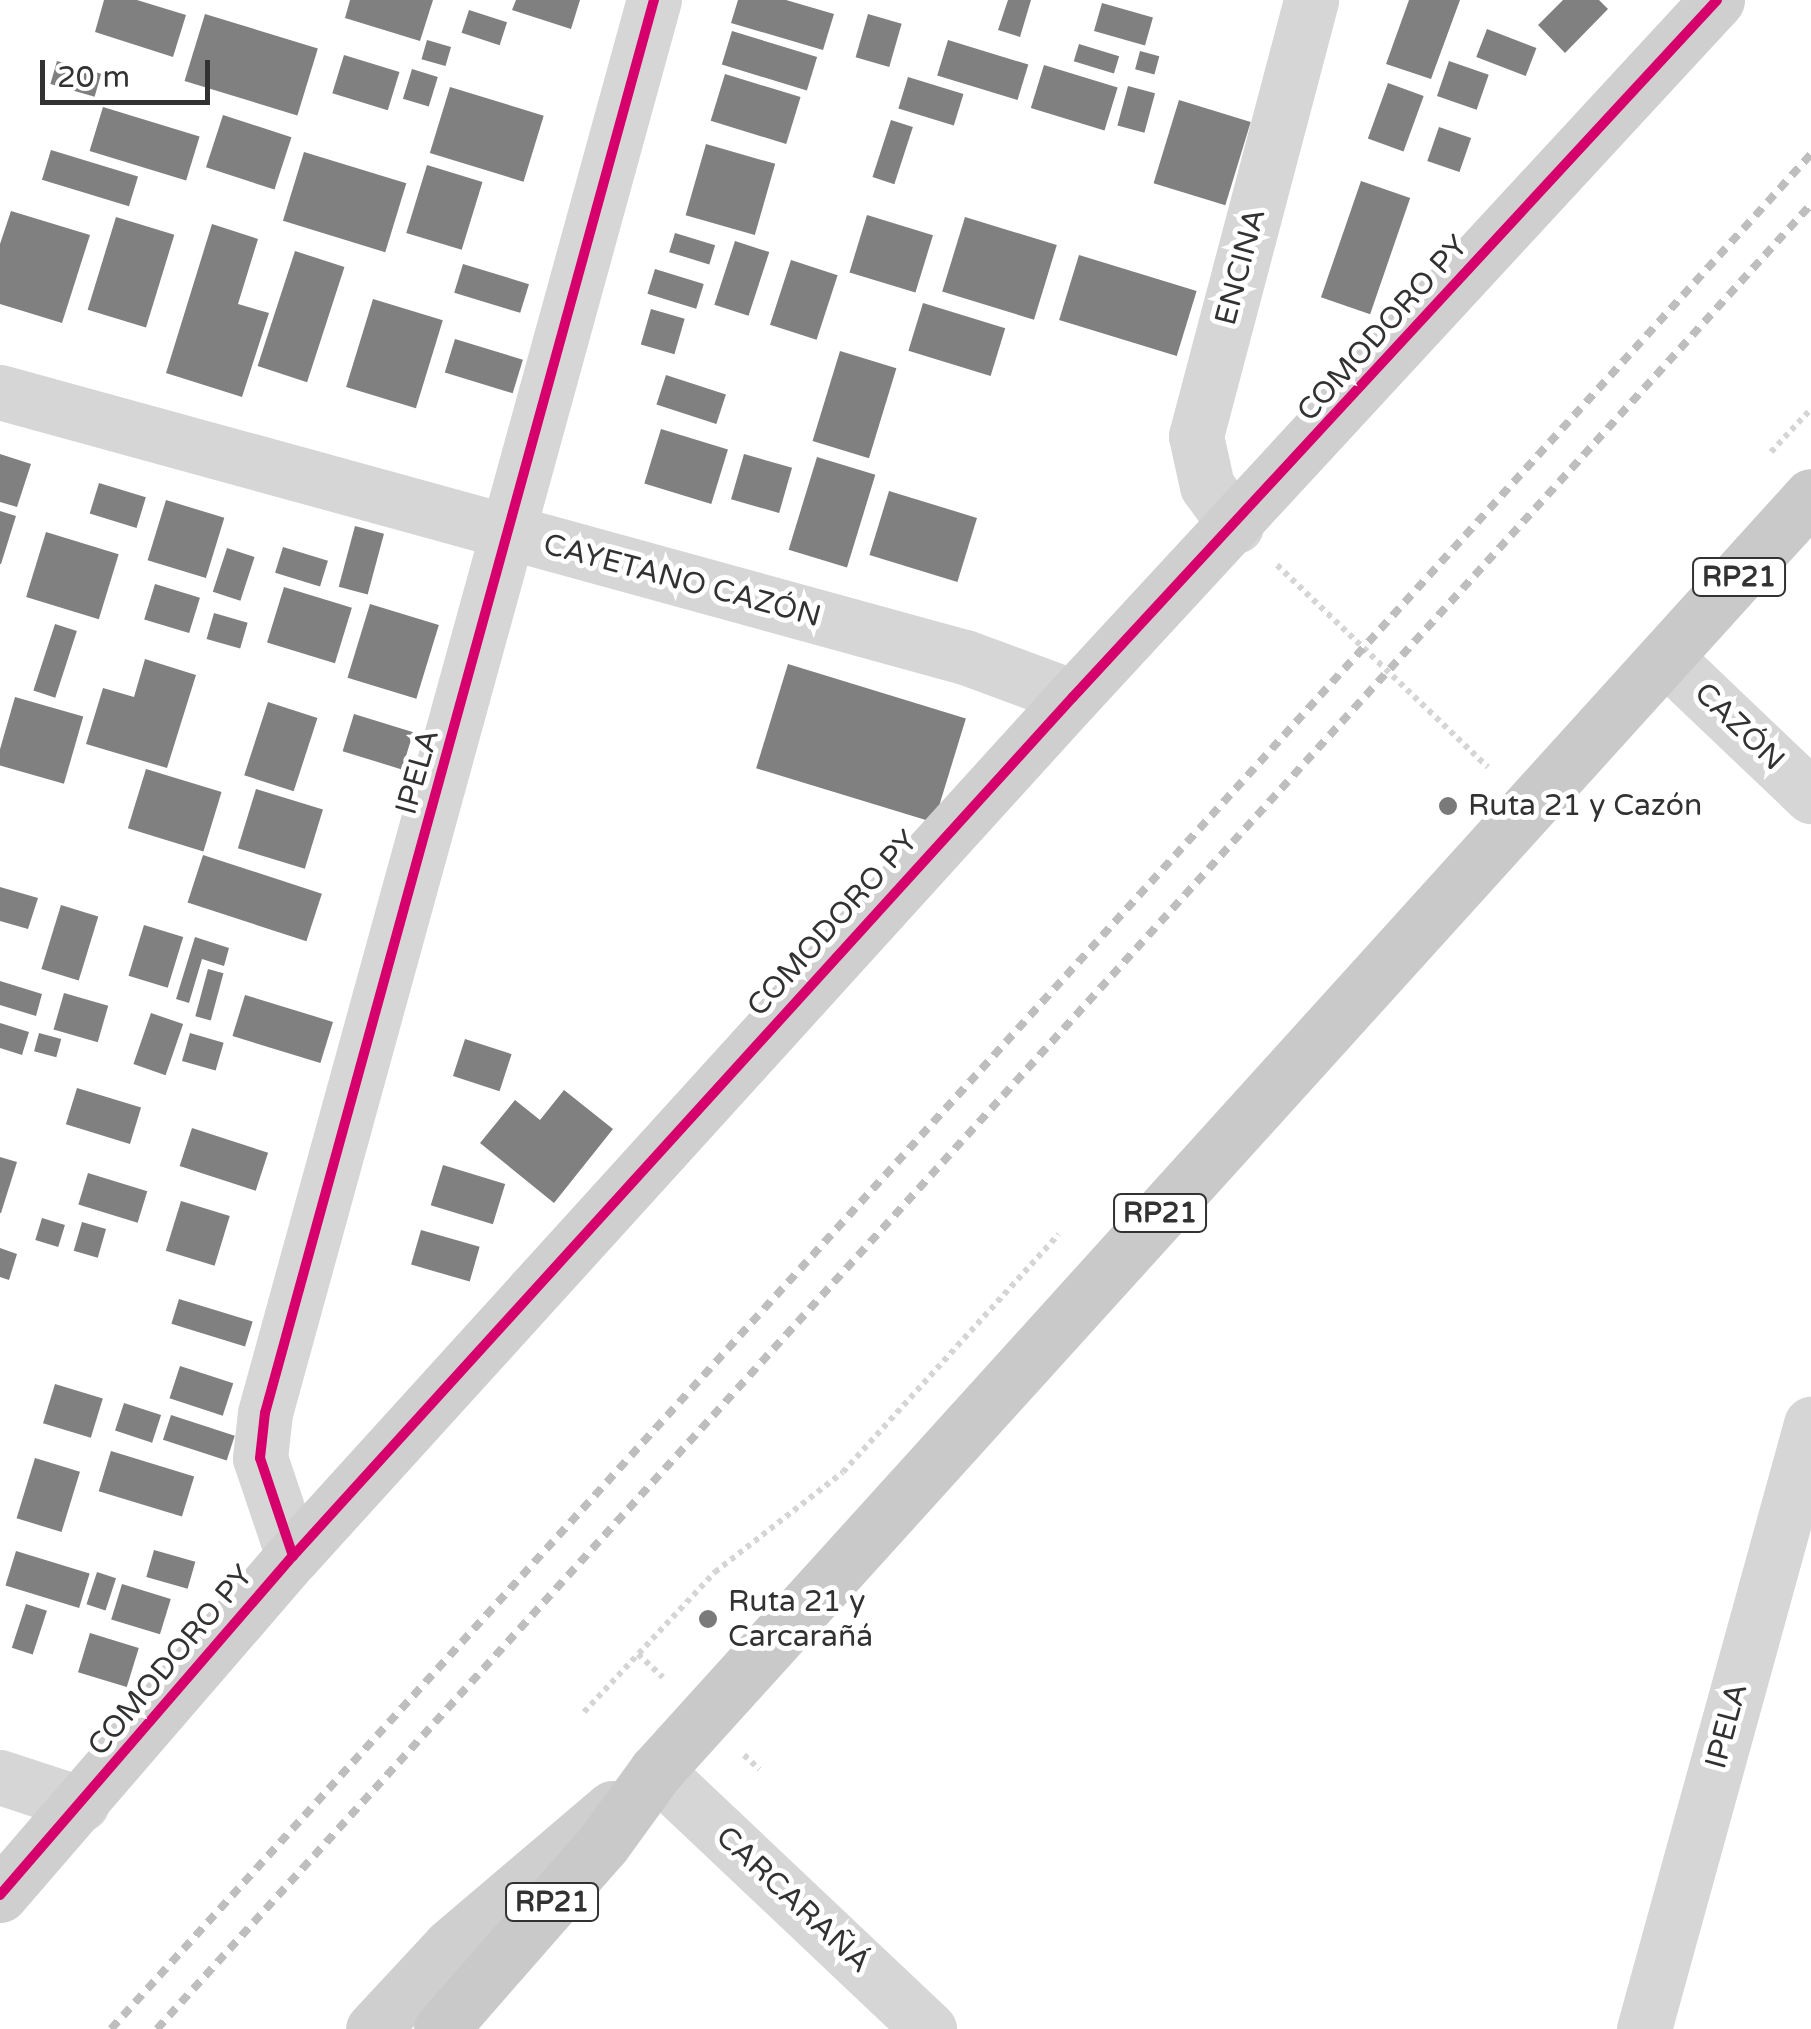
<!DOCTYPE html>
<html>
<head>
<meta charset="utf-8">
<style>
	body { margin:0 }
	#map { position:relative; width:1811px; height:2029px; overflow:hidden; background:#fff; font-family:"Varela Round",sans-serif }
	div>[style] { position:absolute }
	.building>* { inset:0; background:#808080; transform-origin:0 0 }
	.path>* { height:6px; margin-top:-3px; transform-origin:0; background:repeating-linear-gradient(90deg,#d5d5d5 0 5px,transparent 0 10px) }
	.street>* { height:55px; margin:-27.5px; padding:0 27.5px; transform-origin:27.5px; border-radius:27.5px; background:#d6d6d6 }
	.secondary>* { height:55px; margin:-27.5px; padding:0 27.5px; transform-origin:27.5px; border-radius:27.5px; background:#cfcfcf }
	.primary>* { height:55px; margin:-27.5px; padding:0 27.5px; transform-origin:27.5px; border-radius:27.5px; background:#c9c9c9 }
	.rail>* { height:8px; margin-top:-4px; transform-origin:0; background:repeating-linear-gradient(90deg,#bebebe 0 10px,transparent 0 18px) }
	.cycleway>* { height:10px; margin:-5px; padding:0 5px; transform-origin:5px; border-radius:5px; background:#d6006c }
	.dots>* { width:28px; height:28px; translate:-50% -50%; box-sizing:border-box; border:5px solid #fff; border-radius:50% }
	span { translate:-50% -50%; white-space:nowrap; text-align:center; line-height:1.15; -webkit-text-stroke:10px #fff; paint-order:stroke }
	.shield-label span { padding:2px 8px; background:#fff; border:2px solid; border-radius:8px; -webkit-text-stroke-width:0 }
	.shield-label { font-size:28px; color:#323232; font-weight:700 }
	.street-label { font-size:30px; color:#323232 }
	.poi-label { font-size:30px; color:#323232 }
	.left { translate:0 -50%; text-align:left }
	.scale { position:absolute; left:40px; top:60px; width:170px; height:45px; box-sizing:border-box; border:5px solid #323232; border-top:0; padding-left:12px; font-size:30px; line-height:35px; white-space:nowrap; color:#323232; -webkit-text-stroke:8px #fff; paint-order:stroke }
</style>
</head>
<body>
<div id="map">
	<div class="building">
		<div style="clip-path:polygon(104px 0,137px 0,186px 15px,173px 57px,95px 32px)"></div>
		<div style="clip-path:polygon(350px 0,433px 0,420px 41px,345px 18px)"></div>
		<div style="clip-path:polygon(516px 0,580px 0,571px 29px,512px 10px)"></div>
		<div style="clip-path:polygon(738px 0,786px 0,834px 14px,823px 50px,731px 23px)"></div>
		<div style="clip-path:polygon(1008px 0,1031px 0,1020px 37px,998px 30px)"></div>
		<div style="clip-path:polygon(1409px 0,1460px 0,1431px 79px,1386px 64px)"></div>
		<div style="clip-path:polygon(1563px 0,1599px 0,1608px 9px,1565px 53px,1538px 25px)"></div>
		<div style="left:1102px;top:3px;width:53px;height:29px;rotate:16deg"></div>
		<div style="left:469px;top:10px;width:40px;height:24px;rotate:18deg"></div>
		<div style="left:205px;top:14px;width:118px;height:70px;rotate:17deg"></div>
		<div style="left:868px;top:14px;width:35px;height:45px;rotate:16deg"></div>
		<div style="left:1487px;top:29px;width:53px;height:30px;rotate:21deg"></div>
		<div style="left:732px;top:31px;width:89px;height:35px;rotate:17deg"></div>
		<div style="left:427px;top:40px;width:25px;height:20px;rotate:16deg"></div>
		<div style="left:948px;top:40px;width:84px;height:37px;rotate:17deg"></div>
		<div style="left:1079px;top:44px;width:42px;height:18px;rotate:17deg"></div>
		<div style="left:1140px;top:51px;width:20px;height:19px;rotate:15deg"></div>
		<div style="left:344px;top:55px;width:58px;height:40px;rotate:17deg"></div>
		<div style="left:57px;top:61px;width:46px;height:24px;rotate:16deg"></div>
		<div style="left:1449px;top:61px;width:42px;height:37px;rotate:19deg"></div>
		<div style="left:1044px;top:65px;width:77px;height:45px;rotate:17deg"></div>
		<div style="left:412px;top:69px;width:27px;height:31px;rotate:17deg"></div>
		<div style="left:725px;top:74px;width:79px;height:49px;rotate:17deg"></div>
		<div style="left:908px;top:77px;width:58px;height:33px;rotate:17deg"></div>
		<div style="left:1388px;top:83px;width:38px;height:59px;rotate:20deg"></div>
		<div style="left:1128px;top:86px;width:28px;height:41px;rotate:15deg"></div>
		<div style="left:450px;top:87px;width:98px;height:69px;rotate:17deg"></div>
		<div style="left:1179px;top:100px;width:75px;height:87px;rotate:17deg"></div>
		<div style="left:103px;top:107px;width:101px;height:46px;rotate:17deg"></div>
		<div style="left:223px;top:115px;width:72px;height:55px;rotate:18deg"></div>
		<div style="left:891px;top:120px;width:23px;height:60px;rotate:18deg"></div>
		<div style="left:1439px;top:127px;width:34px;height:36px;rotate:19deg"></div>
		<div style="left:706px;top:144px;width:72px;height:74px;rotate:16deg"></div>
		<div style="left:51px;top:150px;width:91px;height:31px;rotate:17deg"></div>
		<div style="left:304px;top:152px;width:107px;height:72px;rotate:17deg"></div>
		<div style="left:427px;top:165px;width:58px;height:71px;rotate:17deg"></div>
		<div style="left:1361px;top:181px;width:52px;height:123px;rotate:19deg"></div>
		<div style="clip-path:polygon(11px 211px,90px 235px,62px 323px,0 304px,0 244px)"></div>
		<div style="left:867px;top:215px;width:69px;height:60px;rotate:17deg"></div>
		<div style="left:116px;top:217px;width:61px;height:97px;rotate:17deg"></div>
		<div style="left:965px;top:217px;width:96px;height:78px;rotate:17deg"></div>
		<div style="clip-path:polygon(212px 224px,258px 239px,238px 304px,269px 313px,242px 397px,166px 373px)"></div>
		<div style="left:675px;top:233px;width:42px;height:20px;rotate:17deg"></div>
		<div style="left:735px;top:241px;width:36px;height:67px;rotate:18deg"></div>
		<div style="left:295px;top:251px;width:52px;height:121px;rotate:18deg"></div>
		<div style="left:1079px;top:255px;width:123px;height:68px;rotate:17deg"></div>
		<div style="left:791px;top:260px;width:49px;height:68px;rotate:18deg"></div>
		<div style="left:463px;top:264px;width:69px;height:30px;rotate:17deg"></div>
		<div style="left:655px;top:269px;width:51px;height:26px;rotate:17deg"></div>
		<div style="left:373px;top:299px;width:73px;height:92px;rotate:17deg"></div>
		<div style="left:923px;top:303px;width:86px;height:50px;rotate:17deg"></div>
		<div style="left:651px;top:309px;width:35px;height:37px;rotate:16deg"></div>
		<div style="left:455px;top:339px;width:71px;height:35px;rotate:17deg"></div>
		<div style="left:840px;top:351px;width:59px;height:94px;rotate:17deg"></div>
		<div style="left:666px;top:375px;width:63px;height:31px;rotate:18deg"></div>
		<div style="left:661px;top:429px;width:70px;height:57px;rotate:17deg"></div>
		<div style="clip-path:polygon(0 454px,31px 464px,17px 507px,0 502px)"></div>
		<div style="left:744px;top:454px;width:50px;height:47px;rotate:16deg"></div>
		<div style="left:817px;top:457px;width:61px;height:97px;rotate:17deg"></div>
		<div style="left:99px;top:483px;width:49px;height:32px;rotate:17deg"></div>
		<div style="left:889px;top:491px;width:92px;height:67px;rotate:17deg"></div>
		<div style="left:166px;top:500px;width:61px;height:63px;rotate:17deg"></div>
		<div style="clip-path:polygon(0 511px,16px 516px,1px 564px,0 564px)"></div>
		<div style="left:355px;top:526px;width:30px;height:63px;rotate:15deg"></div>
		<div style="left:46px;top:532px;width:76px;height:68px;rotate:17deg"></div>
		<div style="left:283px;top:547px;width:47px;height:27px;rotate:17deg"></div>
		<div style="left:227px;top:548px;width:29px;height:46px;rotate:18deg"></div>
		<div style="left:155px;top:584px;width:47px;height:37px;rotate:17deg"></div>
		<div style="left:284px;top:587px;width:71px;height:58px;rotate:17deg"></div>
		<div style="left:370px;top:604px;width:72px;height:77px;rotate:17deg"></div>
		<div style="left:214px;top:613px;width:35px;height:27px;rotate:16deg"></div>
		<div style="left:55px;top:624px;width:23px;height:70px;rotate:18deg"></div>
		<div style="clip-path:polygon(145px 659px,196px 675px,167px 768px,86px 744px,103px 688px,134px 697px)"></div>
		<div style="left:788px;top:664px;width:186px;height:109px;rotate:17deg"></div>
		<div style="left:15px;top:697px;width:71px;height:70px;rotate:16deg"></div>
		<div style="left:268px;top:702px;width:52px;height:77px;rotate:18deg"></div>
		<div style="left:354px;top:714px;width:62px;height:39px;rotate:17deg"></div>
		<div style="left:146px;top:769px;width:79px;height:62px;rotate:17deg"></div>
		<div style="left:256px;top:789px;width:70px;height:62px;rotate:17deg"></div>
		<div style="left:203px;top:855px;width:125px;height:50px;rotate:18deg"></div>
		<div style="clip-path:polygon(0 887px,38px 898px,28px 929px,0 921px)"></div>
		<div style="left:61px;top:905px;width:39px;height:67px;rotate:17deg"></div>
		<div style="left:144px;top:925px;width:41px;height:53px;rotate:17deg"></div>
		<div style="clip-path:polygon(195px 937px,229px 948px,224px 966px,202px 959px,189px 1003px,176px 999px)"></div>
		<div style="left:208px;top:969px;width:16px;height:49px;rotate:15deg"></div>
		<div style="clip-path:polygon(0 981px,42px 994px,36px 1016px,0 1005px)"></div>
		<div style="left:64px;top:993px;width:46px;height:38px;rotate:16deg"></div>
		<div style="left:245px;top:995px;width:92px;height:43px;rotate:17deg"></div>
		<div style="left:151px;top:1013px;width:34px;height:54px;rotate:19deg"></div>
		<div style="clip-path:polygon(0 1023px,29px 1032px,22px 1055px,0 1048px)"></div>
		<div style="left:39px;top:1033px;width:23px;height:19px;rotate:15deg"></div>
		<div style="left:190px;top:1033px;width:35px;height:29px;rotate:16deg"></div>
		<div style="left:465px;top:1039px;width:49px;height:39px;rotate:18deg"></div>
		<div style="left:77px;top:1088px;width:67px;height:38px;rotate:17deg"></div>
		<div style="clip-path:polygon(564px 1090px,613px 1129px,554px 1203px,480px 1143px,515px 1100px,540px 1120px)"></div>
		<div style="left:192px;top:1128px;width:80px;height:40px;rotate:18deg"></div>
		<div style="clip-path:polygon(0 1157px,17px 1162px,1px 1213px,0 1213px)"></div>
		<div style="left:443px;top:1165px;width:65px;height:42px;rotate:17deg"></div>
		<div style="left:88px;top:1173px;width:62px;height:33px;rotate:17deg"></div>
		<div style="left:181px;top:1201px;width:51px;height:52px;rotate:17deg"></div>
		<div style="left:42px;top:1218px;width:24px;height:23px;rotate:17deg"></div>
		<div style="left:82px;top:1222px;width:25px;height:30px;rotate:16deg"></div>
		<div style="left:421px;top:1230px;width:61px;height:36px;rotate:16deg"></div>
		<div style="clip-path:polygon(0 1248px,17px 1254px,9px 1280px,0 1277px)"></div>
		<div style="left:179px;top:1299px;width:77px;height:26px;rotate:17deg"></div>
		<div style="left:180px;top:1366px;width:56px;height:34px;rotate:18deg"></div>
		<div style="left:55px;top:1384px;width:50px;height:41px;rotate:17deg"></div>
		<div style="left:124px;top:1403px;width:39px;height:29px;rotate:18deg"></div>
		<div style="left:171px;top:1415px;width:67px;height:26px;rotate:18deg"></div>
		<div style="left:111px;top:1451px;width:87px;height:42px;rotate:17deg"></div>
		<div style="left:35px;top:1458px;width:47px;height:63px;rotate:17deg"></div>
		<div style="left:154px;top:1550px;width:43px;height:28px;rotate:16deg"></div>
		<div style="left:16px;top:1551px;width:77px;height:36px;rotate:17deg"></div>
		<div style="left:97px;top:1572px;width:20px;height:34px;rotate:18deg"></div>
		<div style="left:122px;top:1584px;width:51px;height:37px;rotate:17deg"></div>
		<div style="left:26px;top:1604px;width:22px;height:46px;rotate:18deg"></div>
		<div style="left:90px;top:1633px;width:51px;height:41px;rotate:17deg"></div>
	</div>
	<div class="path">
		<div style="left:1771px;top:452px;width:59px;rotate:-47.1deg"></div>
		<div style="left:1277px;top:565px;width:292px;rotate:43.8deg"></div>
		<div style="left:638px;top:1654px;width:34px;rotate:43deg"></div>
		<div style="left:584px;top:1712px;width:192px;rotate:-46.9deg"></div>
		<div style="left:715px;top:1572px;width:162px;rotate:-38deg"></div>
		<div style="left:843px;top:1472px;width:321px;rotate:-47.8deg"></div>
		<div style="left:744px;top:1755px;width:21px;rotate:43deg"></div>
	</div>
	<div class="street">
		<div style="left:0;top:392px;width:1001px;rotate:15.36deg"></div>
		<div style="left:965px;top:657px;width:115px;rotate:20.3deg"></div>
		<div style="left:1236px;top:526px;width:49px;rotate:-125.9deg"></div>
		<div style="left:1207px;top:486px;width:51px;rotate:-102.4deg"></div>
		<div style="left:1196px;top:436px;width:451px;rotate:-75.2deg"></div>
		<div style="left:1667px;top:659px;width:199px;rotate:43.6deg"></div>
		<div style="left:293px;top:1556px;width:103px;rotate:-108.6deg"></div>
		<div style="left:260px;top:1458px;width:45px;rotate:-83.7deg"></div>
		<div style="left:265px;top:1413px;width:1466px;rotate:-74.61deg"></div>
		<div style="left:656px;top:1771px;width:376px;rotate:43.4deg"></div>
		<div style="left:0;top:1777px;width:86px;rotate:18.2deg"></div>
		<div style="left:1644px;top:2029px;width:628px;rotate:-74.57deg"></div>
	</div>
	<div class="secondary">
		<div style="left:0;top:1895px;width:448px;rotate:-49.2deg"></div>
		<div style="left:293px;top:1556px;width:1160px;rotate:-47.76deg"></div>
		<div style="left:1073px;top:697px;width:949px;rotate:-47.26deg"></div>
		<div style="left:373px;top:2029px;width:113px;rotate:-47.1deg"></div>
		<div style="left:450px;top:1946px;width:213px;rotate:-40.4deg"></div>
	</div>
	<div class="primary">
		<div style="left:441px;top:2029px;width:246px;rotate:-48.8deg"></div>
		<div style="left:603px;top:1844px;width:90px;rotate:-54deg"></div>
		<div style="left:656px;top:1771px;width:1720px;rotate:-47.83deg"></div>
	</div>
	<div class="rail">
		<div style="left:111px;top:2029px;width:2531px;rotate:-47.8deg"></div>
		<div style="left:157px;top:2029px;width:2463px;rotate:-47.81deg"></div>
	</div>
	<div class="cycleway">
		<div style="left:293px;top:1556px;width:103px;rotate:-108.6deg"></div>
		<div style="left:260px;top:1458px;width:45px;rotate:-83.7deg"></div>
		<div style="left:265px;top:1413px;width:1466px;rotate:-74.61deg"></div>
		<div style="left:0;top:1895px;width:448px;rotate:-49.2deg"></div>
		<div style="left:293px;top:1556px;width:1160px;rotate:-47.76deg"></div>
		<div style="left:1073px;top:697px;width:949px;rotate:-47.26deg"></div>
	</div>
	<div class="dots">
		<div style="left:1448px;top:806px;background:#7a7a7a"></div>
		<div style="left:708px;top:1619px;background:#7a7a7a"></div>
	</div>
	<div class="shield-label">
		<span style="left:1739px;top:577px">RP21</span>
		<span style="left:1160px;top:1213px">RP21</span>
		<span style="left:552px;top:1902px">RP21</span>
	</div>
	<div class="street-label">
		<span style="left:1241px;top:267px;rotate:-75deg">ENCINA</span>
		<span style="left:1383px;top:329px;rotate:-48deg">COMODORO PY</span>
		<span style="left:682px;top:581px;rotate:15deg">CAYETANO CAZÓN</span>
		<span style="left:1739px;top:727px;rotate:44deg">CAZÓN</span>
		<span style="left:418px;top:772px;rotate:-74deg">IPELA</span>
		<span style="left:833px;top:924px;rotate:-48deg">COMODORO PY</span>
		<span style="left:171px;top:1661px;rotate:-50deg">COMODORO PY</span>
		<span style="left:1727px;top:1726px;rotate:-75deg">IPELA</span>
		<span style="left:793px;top:1900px;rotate:43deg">CARCARAÑÁ</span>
	</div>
	<div class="poi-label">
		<span class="left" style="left:1468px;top:806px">Ruta 21 y Cazón</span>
		<span class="left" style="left:728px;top:1619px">Ruta 21 y<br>Carcarañá</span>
	</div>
	<div class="scale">20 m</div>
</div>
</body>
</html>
